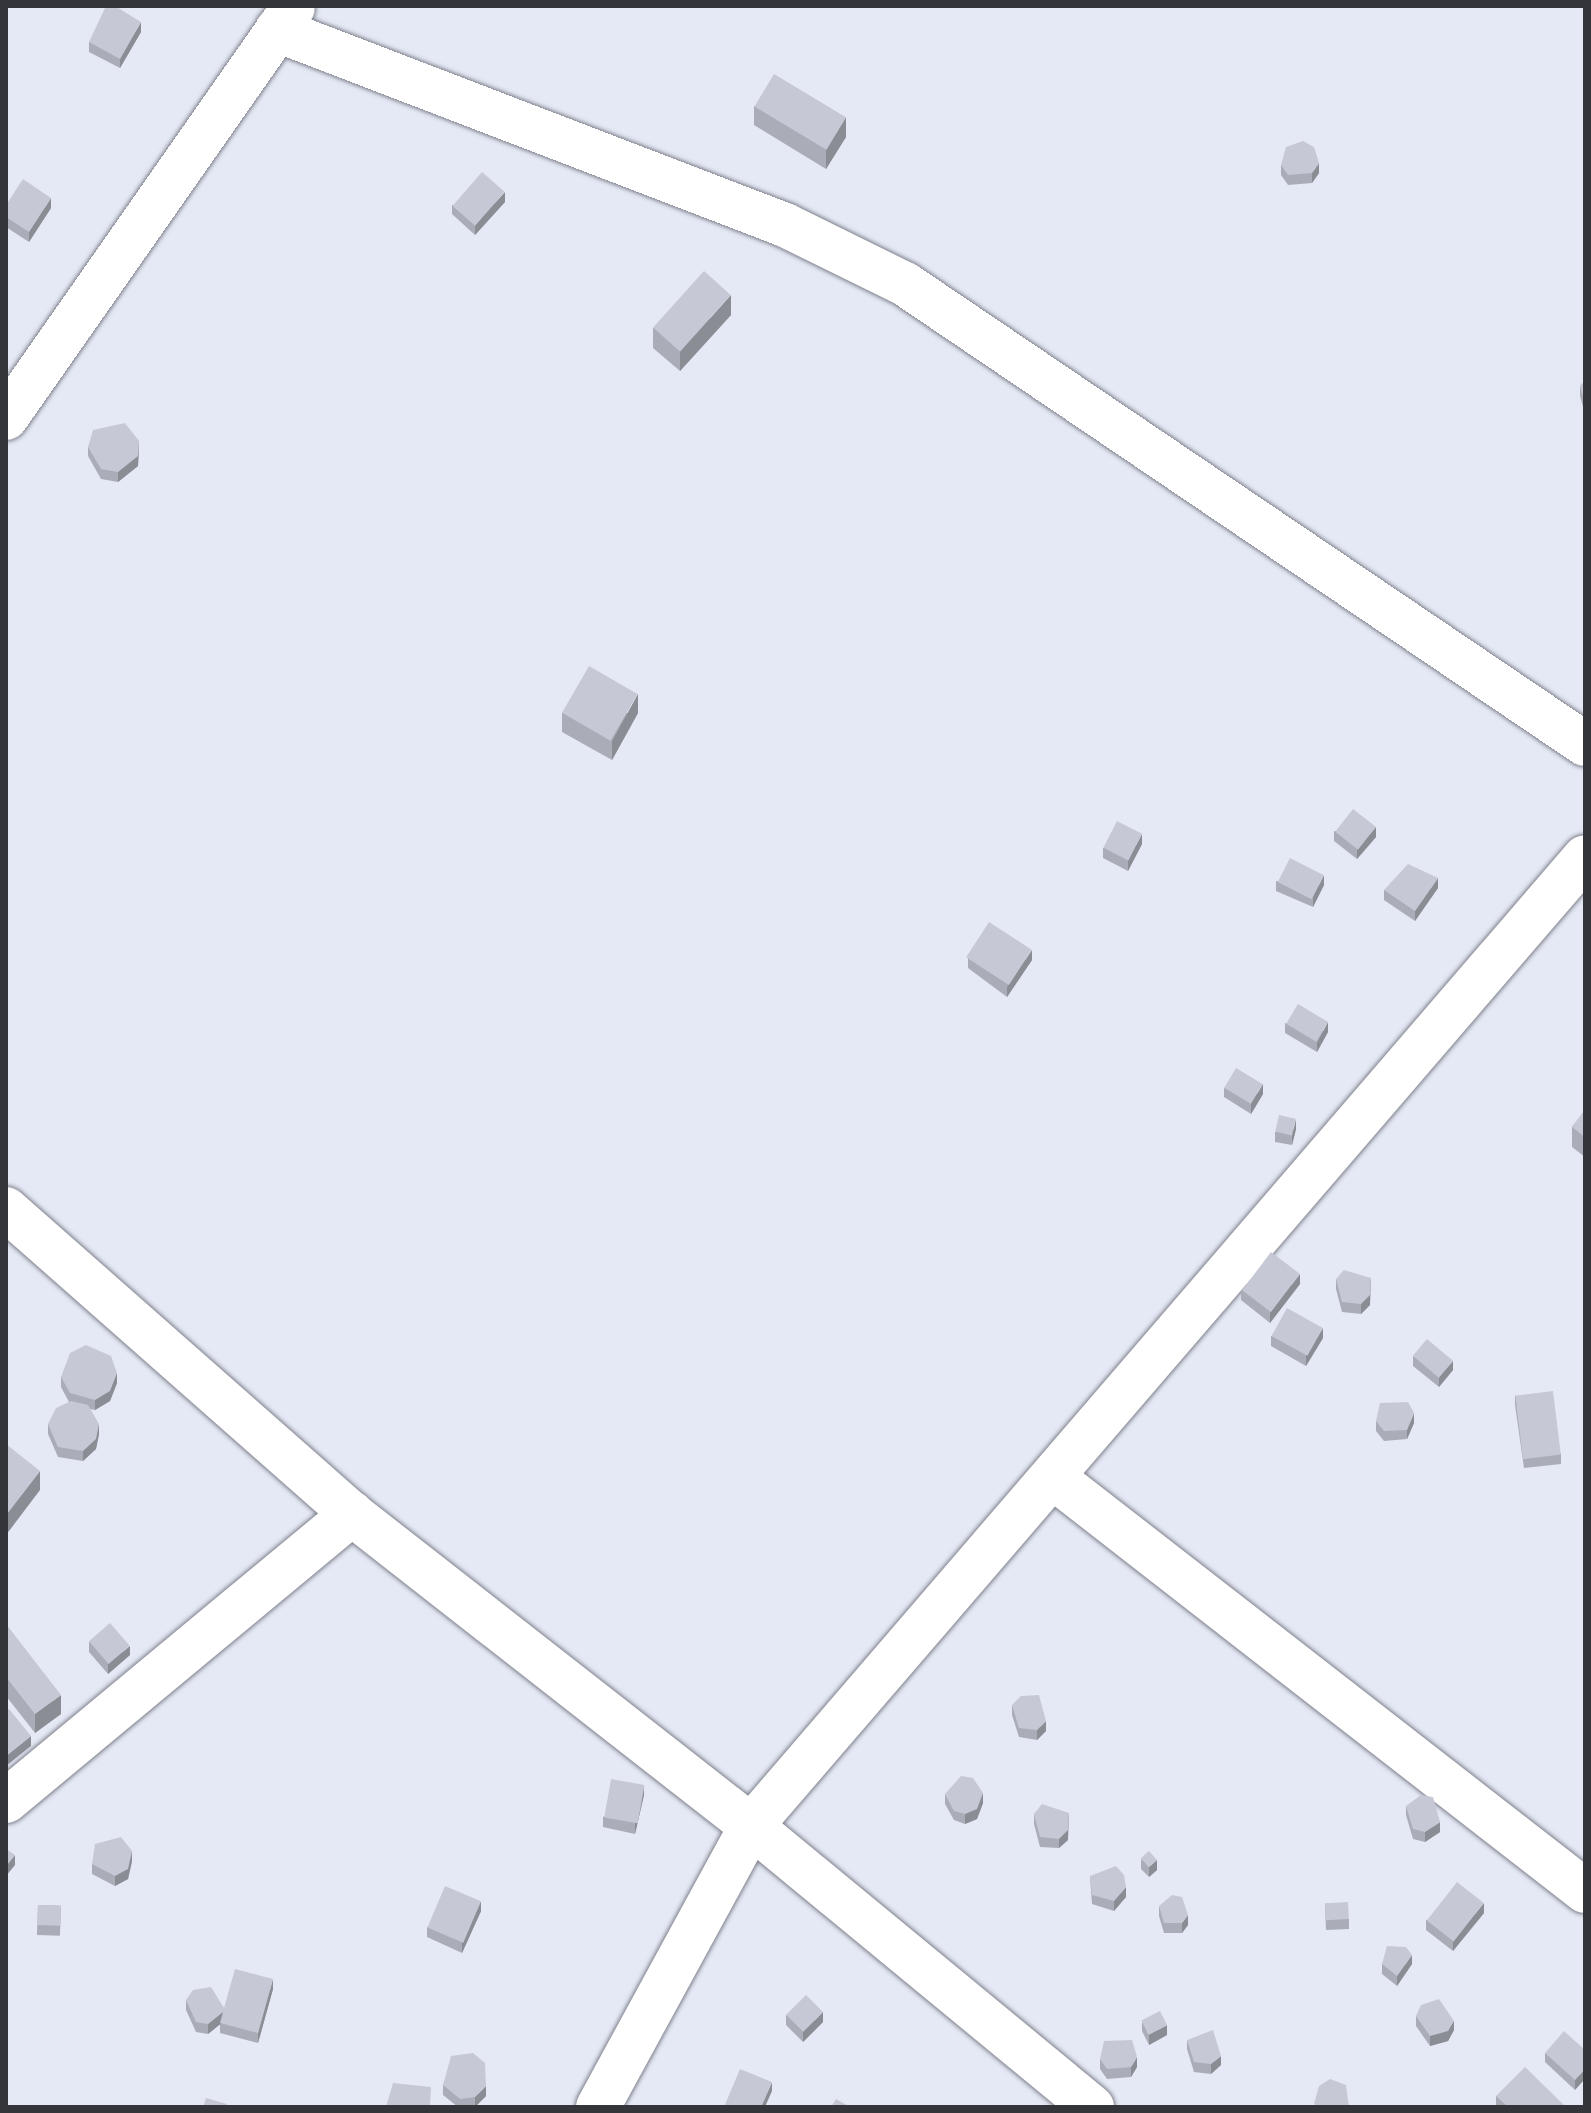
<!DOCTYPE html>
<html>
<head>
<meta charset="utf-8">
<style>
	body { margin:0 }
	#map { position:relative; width:1591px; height:2113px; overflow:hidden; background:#e5e9f5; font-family:"Times New Roman",serif }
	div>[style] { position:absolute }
	.roads { filter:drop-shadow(0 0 2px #7e818c) drop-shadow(0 0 2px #7e818c) }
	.minor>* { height:44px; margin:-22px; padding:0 22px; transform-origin:22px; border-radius:22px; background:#fff }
	.wall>* { inset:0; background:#aaadb7; transform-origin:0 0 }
	.shaded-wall>* { inset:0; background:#8b8d95 }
	.building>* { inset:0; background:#c6c9d5; transform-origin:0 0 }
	span { translate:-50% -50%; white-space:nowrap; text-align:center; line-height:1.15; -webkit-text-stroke:6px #e5e9f5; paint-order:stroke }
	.frame { position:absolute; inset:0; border:8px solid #34353a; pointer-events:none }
</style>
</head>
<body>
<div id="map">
	<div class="roads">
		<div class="minor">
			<div style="left:277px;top:30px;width:544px;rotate:21deg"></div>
			<div style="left:785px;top:225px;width:134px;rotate:26.2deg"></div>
			<div style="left:905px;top:284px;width:821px;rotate:34.08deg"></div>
			<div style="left:6px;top:418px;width:500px;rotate:-55.01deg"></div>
			<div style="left:6px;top:1209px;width:461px;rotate:41.4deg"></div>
			<div style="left:352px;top:1514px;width:507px;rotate:38.02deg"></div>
			<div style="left:751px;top:1826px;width:442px;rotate:39.5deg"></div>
			<div style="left:1054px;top:1478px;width:673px;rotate:37.87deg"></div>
			<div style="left:6px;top:1801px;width:450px;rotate:-39.7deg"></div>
			<div style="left:598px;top:2107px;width:320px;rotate:-61.4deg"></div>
			<div style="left:751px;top:1826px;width:1278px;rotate:-49.28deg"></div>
		</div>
	</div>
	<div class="wall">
		<div style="clip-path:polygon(141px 32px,120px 68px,89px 52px,89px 42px)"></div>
		<div style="clip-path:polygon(754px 106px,846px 137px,826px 169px,754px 125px)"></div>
		<div style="clip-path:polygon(1281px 165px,1319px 173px,1312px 183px,1288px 185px,1281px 175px)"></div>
		<div style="clip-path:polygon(505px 202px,475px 235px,452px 214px,452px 205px)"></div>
		<div style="clip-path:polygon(6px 205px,51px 208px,29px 242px,6px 227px)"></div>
		<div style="clip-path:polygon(731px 315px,680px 371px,653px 348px,653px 328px)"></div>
		<div style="clip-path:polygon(1585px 381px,1585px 414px,1580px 396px,1580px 386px)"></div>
		<div style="clip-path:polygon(88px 447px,139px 451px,138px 466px,118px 482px,101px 479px,88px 456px)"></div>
		<div style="clip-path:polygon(562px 713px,638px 713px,612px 760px,562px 732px)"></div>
		<div style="clip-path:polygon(1334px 831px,1376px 837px,1357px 859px,1334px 841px)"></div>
		<div style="clip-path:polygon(1142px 844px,1128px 871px,1103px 858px,1103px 848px)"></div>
		<div style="clip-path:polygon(1276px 881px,1324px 885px,1313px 907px,1276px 891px)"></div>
		<div style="clip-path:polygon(1438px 888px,1415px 921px,1384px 900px,1384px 890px)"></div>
		<div style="clip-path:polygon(968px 958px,1032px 960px,1007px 997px,968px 968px)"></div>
		<div style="clip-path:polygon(1285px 1023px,1328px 1032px,1317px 1052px,1285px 1033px)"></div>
		<div style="clip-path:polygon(1224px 1088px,1263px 1094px,1251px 1114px,1224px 1097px)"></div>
		<div style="clip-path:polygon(1585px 1110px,1585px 1157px,1572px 1147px,1572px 1127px)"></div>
		<div style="clip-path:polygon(1296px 1129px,1292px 1145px,1275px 1142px,1275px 1132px)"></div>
		<div style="clip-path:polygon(1336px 1279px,1370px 1305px,1361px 1314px,1342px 1312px,1336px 1289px)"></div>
		<div style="clip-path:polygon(1300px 1284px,1270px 1323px,1241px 1300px,1241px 1290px)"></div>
		<div style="clip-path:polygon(1271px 1336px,1323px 1338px,1306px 1366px,1271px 1346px)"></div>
		<div style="clip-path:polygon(1413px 1356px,1453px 1370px,1439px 1387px,1413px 1366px)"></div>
		<div style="clip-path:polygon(61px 1377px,117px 1383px,110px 1401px,95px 1410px,90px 1409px,99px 1434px,96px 1449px,83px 1461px,58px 1457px,48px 1434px,48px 1424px,69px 1402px,61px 1387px)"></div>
		<div style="clip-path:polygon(1515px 1395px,1561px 1454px,1561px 1464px,1524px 1468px,1515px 1405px)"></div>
		<div style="clip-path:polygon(1376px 1421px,1414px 1423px,1407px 1439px,1384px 1441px,1376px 1431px)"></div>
		<div style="clip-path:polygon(6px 1624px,61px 1714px,35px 1733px,6px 1696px)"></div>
		<div style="clip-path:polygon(89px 1642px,130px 1655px,108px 1674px,89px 1652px)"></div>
		<div style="clip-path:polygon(1012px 1705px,1046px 1731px,1037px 1740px,1019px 1737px,1012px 1715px)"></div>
		<div style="clip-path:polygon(945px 1794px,983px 1803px,977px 1819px,965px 1824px,954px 1820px,945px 1804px)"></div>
		<div style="clip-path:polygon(644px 1795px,635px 1834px,603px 1827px,603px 1817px)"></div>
		<div style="clip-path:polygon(1406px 1806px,1440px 1832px,1425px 1842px,1413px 1839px,1406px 1815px)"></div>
		<div style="clip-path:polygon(1034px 1814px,1068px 1840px,1059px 1848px,1040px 1847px,1034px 1824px)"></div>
		<div style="clip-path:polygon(1141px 1859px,1157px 1870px,1149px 1877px,1141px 1869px)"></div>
		<div style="clip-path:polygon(132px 1861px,128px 1879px,115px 1886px,92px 1874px,92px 1864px)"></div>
		<div style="clip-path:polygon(1090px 1876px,1126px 1897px,1114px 1911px,1092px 1904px)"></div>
		<div style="clip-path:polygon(1325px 1903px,1349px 1919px,1349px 1929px,1326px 1930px)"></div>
		<div style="left:38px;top:1905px;width:23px;height:30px;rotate:2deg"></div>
		<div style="clip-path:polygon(1159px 1906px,1188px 1925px,1182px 1933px,1164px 1933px,1159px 1916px)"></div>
		<div style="clip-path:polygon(481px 1911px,462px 1953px,427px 1937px,427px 1927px)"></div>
		<div style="clip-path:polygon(1484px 1913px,1453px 1951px,1426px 1930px,1426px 1920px)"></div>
		<div style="clip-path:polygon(1382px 1964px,1412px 1964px,1397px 1986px,1382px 1974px)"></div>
		<div style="clip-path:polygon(273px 1989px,258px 2043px,220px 2033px,220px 2024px,208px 2034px,196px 2032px,186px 2010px,186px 2000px,224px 2008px)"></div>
		<div style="clip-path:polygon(786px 2015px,823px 2022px,803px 2042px,786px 2025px)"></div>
		<div style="clip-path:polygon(1416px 2016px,1454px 2030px,1448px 2041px,1430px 2046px,1416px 2026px)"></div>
		<div style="clip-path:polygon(1142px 2022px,1167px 2035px,1149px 2045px,1142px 2031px)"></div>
		<div style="clip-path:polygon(1187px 2040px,1221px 2065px,1211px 2074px,1194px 2072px,1187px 2049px)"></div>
		<div style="clip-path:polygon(1585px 2050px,1575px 2090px,1545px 2062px,1545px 2053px)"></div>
		<div style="clip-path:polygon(1100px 2059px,1137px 2067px,1131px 2077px,1107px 2079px,1100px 2069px)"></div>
		<div style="clip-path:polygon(443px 2085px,486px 2096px,475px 2107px,458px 2107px,443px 2095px)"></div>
		<div style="clip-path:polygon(1496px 2096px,1566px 2107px,1496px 2107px)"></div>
	</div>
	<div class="shaded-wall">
		<div style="clip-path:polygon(141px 22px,141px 32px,120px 68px,120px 59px)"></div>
		<div style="clip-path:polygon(846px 117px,846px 137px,826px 169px,826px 150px)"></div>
		<div style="clip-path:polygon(1319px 163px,1319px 173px,1312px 183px,1312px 173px)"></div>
		<div style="clip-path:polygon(505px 192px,505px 202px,475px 235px,475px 225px)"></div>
		<div style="clip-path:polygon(51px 198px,51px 208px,29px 242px,29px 232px)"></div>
		<div style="clip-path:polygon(731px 295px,731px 315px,680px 371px,680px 352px)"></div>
		<div style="clip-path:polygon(139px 441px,138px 466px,118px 482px,118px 472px)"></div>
		<div style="clip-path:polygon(638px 694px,638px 713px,612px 760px,612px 741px)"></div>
		<div style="clip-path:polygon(1376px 827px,1376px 837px,1357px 859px,1357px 849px)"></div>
		<div style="clip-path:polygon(1142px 834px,1142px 844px,1128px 871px,1128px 861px)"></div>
		<div style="clip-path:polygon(1324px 875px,1324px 885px,1313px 907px,1313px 897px)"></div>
		<div style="clip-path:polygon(1438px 878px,1438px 888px,1415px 921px,1415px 911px)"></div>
		<div style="clip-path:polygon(1032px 950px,1032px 960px,1007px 997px,1007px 987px)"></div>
		<div style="clip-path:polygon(1328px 1022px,1328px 1032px,1317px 1052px,1317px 1043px)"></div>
		<div style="clip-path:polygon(1263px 1084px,1263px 1094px,1251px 1114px,1251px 1104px)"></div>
		<div style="clip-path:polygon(1296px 1119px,1296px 1129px,1292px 1145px,1292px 1136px)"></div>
		<div style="clip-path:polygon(1300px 1274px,1300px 1284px,1270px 1323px,1270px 1313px)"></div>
		<div style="clip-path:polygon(1371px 1278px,1370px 1305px,1361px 1314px,1361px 1304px)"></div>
		<div style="clip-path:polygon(1323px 1328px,1323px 1338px,1306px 1366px,1306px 1356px)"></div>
		<div style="clip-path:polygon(1453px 1361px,1453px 1370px,1439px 1387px,1439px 1377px)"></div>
		<div style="clip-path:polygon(117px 1373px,117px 1383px,110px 1401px,95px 1410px,95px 1400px)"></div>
		<div style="clip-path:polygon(1414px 1413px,1414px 1423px,1407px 1439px,1407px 1430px)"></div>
		<div style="clip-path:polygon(99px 1424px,99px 1434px,96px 1449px,83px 1461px,83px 1451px)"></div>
		<div style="clip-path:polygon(40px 1471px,40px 1490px,6px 1535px,6px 1515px)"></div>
		<div style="clip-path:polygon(130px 1646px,130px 1655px,108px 1674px,108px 1664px)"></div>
		<div style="clip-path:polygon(61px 1695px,61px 1714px,35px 1733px,35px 1714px)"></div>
		<div style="clip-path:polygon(1046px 1721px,1046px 1731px,1037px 1740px,1037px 1730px)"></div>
		<div style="clip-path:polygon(31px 1736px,31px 1746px,6px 1766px,6px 1756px)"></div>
		<div style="clip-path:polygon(644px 1785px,644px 1795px,635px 1834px,635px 1824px)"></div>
		<div style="clip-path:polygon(983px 1793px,983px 1803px,977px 1819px,965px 1824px,965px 1814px)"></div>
		<div style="clip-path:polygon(1069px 1813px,1068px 1840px,1059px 1848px,1059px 1839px)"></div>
		<div style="clip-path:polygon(1440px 1822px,1440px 1832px,1425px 1842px,1425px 1832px)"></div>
		<div style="clip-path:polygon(132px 1851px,132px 1861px,128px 1879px,115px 1886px,115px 1876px)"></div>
		<div style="clip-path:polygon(15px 1855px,15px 1865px,6px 1876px,6px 1866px)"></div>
		<div style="clip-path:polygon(1157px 1860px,1157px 1870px,1149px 1877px,1149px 1867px)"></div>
		<div style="clip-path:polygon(1126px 1887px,1126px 1897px,1114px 1911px,1114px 1901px)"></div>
		<div style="clip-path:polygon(481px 1901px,481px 1911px,462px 1953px,462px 1943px)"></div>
		<div style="clip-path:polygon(1484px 1903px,1484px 1913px,1453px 1951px,1453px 1941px)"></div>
		<div style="clip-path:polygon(1188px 1915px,1188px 1925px,1182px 1933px,1182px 1923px)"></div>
		<div style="clip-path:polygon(1412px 1955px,1412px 1964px,1397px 1986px,1397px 1976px)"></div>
		<div style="clip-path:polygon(273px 1979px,273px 1989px,258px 2043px,258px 2033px)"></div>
		<div style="clip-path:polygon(223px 2012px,223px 2022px,208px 2034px,208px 2024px)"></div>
		<div style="clip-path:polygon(823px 2012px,823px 2022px,803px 2042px,803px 2032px)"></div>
		<div style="clip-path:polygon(1454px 2021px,1454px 2030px,1448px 2041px,1430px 2046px,1430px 2036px)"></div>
		<div style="clip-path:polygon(1167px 2025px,1167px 2035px,1149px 2045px,1149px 2035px)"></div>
		<div style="clip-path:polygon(1221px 2056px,1221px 2065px,1211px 2074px,1211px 2064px)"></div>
		<div style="clip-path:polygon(1137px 2057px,1137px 2067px,1131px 2077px,1131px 2067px)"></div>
		<div style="clip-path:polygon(1585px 2069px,1585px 2079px,1575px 2090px,1575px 2080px)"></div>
		<div style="clip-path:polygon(772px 2082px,772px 2091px,765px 2107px,761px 2107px)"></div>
		<div style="clip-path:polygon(486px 2086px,486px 2096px,475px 2107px,475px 2097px)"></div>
	</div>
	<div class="building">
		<div style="clip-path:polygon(106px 6px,115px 6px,141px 22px,120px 59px,89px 42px)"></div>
		<div style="left:774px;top:74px;width:84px;height:38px;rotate:31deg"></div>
		<div style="clip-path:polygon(1303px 141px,1314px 147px,1319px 163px,1312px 173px,1288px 175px,1281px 165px,1286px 147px)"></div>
		<div style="left:482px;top:172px;width:30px;height:45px;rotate:41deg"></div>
		<div style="clip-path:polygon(23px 179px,51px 198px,29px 232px,6px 217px,6px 205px)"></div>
		<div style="left:704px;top:271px;width:36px;height:76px;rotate:42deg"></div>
		<div style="clip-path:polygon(1585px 381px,1585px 404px,1580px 386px)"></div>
		<div style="clip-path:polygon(125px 423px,139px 441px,138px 456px,118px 472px,101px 469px,88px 447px,93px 430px)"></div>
		<div style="left:589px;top:666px;width:56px;height:54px;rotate:30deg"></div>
		<div style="left:1353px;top:809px;width:29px;height:29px;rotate:38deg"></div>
		<div style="left:1117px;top:821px;width:28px;height:30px;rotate:27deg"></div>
		<div style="left:1290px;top:858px;width:38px;height:27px;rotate:27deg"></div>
		<div style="clip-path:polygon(1408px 864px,1438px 878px,1415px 911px,1384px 890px)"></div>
		<div style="left:989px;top:922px;width:51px;height:42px;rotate:33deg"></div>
		<div style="left:1298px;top:1004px;width:35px;height:23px;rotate:31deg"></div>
		<div style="left:1236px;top:1068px;width:31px;height:23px;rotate:31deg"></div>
		<div style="clip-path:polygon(1585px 1110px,1585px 1137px,1572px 1127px)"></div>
		<div style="left:1279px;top:1115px;width:17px;height:17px;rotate:13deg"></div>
		<div style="left:1271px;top:1252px;width:36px;height:48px;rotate:37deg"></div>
		<div style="clip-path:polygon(1344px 1270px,1371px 1278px,1370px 1295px,1361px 1304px,1342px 1302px,1336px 1279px)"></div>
		<div style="left:1287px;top:1308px;width:41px;height:32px;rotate:29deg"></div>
		<div style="left:1427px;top:1339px;width:34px;height:22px;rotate:40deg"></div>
		<div style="clip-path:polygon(86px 1345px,111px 1356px,117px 1373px,110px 1391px,95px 1400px,70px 1393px,61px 1377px,70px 1353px)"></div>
		<div style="left:1553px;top:1391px;width:64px;height:38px;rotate:83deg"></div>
		<div style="clip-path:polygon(71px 1401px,88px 1405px,99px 1424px,96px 1439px,83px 1451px,58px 1447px,48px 1424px,56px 1408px)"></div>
		<div style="clip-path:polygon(1408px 1402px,1414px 1413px,1407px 1430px,1384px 1431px,1376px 1421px,1380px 1403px)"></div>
		<div style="clip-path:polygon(6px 1444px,40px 1471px,6px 1515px)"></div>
		<div style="left:110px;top:1623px;width:30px;height:28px;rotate:49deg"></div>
		<div style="clip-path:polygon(6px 1624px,61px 1695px,35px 1714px,6px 1677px)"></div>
		<div style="clip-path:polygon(1039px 1695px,1046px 1721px,1037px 1730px,1019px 1728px,1012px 1705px,1021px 1696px)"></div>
		<div style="clip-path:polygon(9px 1709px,31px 1736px,6px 1756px,6px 1711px)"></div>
		<div style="clip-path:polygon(961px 1776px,973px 1778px,983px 1793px,977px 1809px,965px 1814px,954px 1811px,945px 1794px)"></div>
		<div style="left:611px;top:1779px;width:34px;height:39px;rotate:10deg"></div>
		<div style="clip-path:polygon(1421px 1795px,1433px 1797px,1440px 1822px,1425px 1832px,1413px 1829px,1406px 1806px)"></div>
		<div style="clip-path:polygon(1042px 1804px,1069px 1813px,1068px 1830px,1059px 1839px,1040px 1837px,1034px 1814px)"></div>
		<div style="clip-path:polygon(121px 1837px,132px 1851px,128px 1869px,115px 1876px,92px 1864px,95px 1844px)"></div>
		<div style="clip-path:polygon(6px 1849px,15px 1855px,6px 1866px)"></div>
		<div style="left:1149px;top:1851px;width:12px;height:11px;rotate:48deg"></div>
		<div style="clip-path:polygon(1116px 1866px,1124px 1875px,1126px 1887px,1114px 1901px,1092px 1895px,1090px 1876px)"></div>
		<div style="left:1457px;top:1882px;width:34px;height:49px;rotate:38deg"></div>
		<div style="left:445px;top:1886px;width:39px;height:45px;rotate:23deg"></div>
		<div style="clip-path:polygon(1172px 1895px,1182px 1897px,1188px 1915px,1182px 1923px,1164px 1923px,1159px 1906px)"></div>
		<div style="left:1348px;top:1902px;width:17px;height:23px;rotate:87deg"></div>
		<div style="left:38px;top:1905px;width:23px;height:20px;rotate:2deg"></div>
		<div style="clip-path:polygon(1387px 1946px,1406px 1947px,1412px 1955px,1397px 1976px,1382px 1964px)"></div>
		<div style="clip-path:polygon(235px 1969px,273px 1979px,258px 2033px,220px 2023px,223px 2012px,208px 2024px,196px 2022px,186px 2000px,193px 1990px,211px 1987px,224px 2008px)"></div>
		<div style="left:806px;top:1995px;width:24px;height:28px;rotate:45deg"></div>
		<div style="clip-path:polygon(1439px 1999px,1454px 2021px,1448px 2031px,1430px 2036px,1416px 2016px,1421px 2005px)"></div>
		<div style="left:1160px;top:2011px;width:16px;height:21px;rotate:63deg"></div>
		<div style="clip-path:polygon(1213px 2030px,1221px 2056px,1211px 2064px,1194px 2062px,1187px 2040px)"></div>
		<div style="clip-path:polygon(1564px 2031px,1585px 2050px,1585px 2069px,1575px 2080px,1545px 2053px)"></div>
		<div style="clip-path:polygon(1132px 2040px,1137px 2057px,1131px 2067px,1107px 2069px,1100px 2059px,1104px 2041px)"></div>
		<div style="clip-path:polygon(473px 2053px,485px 2063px,486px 2086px,475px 2097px,460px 2099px,443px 2085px,451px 2056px)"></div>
		<div style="clip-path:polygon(1525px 2067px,1566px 2107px,1508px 2107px,1496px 2096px)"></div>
		<div style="clip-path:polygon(740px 2069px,772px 2082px,761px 2107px,724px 2107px)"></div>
		<div style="clip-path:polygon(1330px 2079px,1346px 2085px,1349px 2107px,1319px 2107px,1314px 2104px,1319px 2086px)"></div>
		<div style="clip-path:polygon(393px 2083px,431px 2087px,430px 2107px,386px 2107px)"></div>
		<div style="clip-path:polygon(206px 2098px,227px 2104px,226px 2107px,203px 2107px)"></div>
		<div style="clip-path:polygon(836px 2099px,850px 2107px,831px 2107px)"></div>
	</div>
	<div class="frame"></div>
</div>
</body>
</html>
